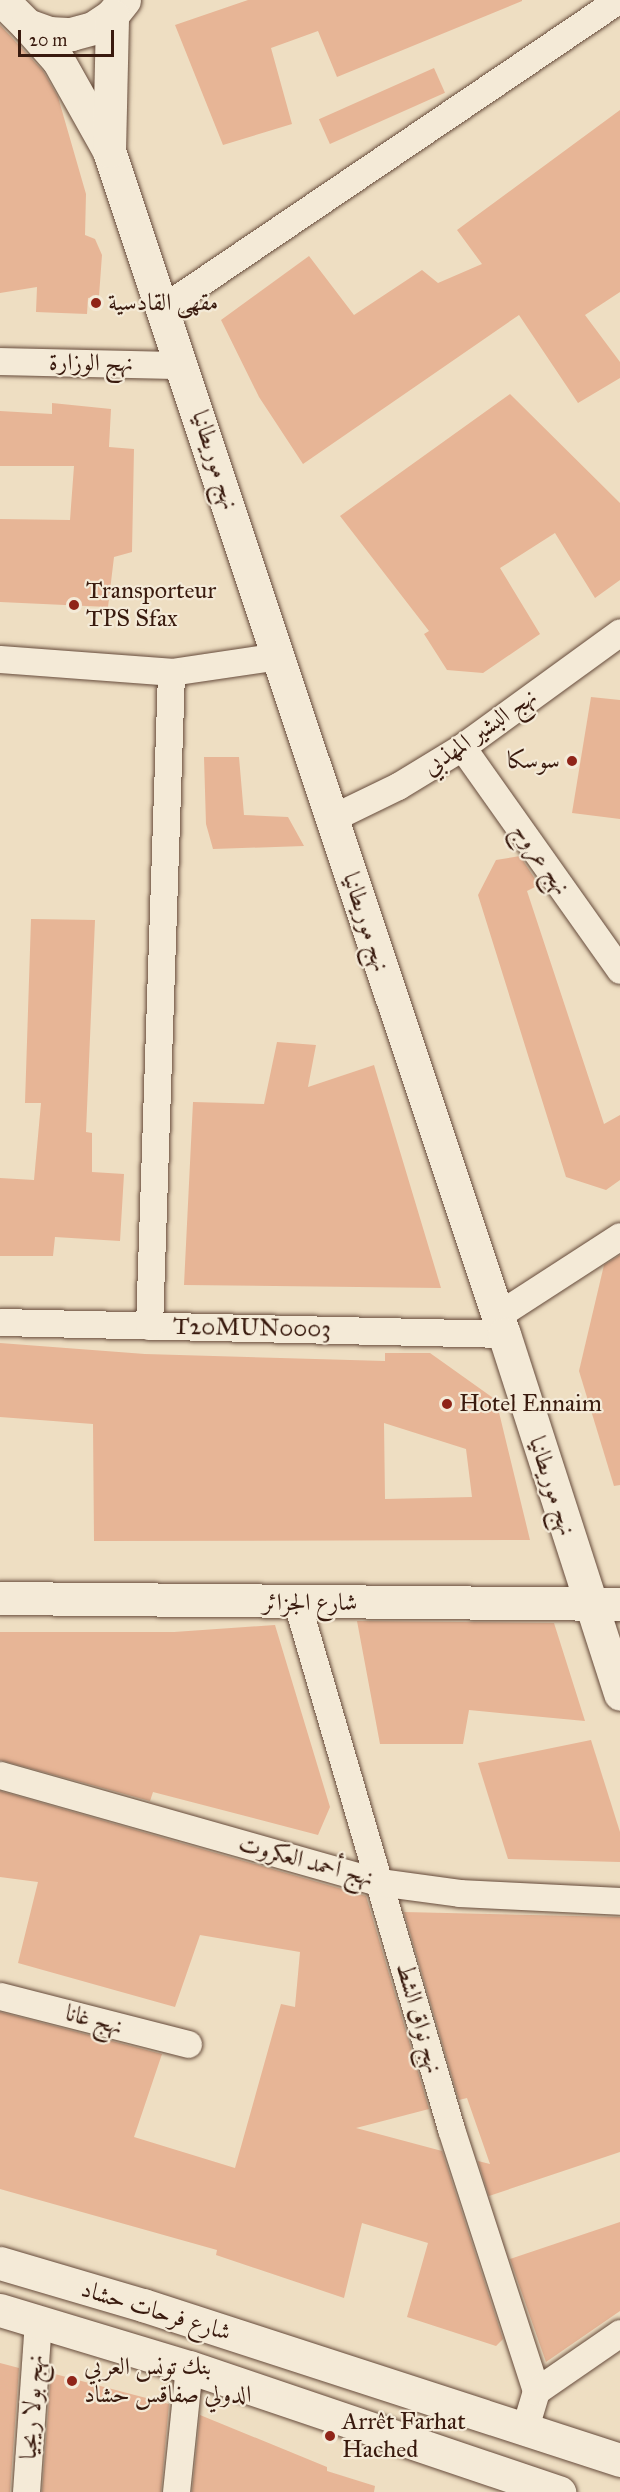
<!DOCTYPE html>
<html>
<head>
<meta charset="utf-8">
<style>
	body { margin:0 }
	#map { position:relative; width:620px; height:2492px; overflow:hidden; background:#eedec2; font-family:"IM FELL Great Primer",Amiri,serif }
	div>[style] { position:absolute }
	.building>* { inset:0; background:#e7b596; transform-origin:0 0 }
	.roads { filter:drop-shadow(0 0 2px #664b3b) drop-shadow(0 0 2px #664b3b) }
	.minor>* { height:27px; margin:-13.5px; padding:0 13.5px; transform-origin:13.5px; border-radius:13.5px; background:#f4ead7 }
	.tertiary>* { height:33px; margin:-16.5px; padding:0 16.5px; transform-origin:16.5px; border-radius:16.5px; background:#f4ead7 }
	.secondary>* { height:33px; margin:-16.5px; padding:0 16.5px; transform-origin:16.5px; border-radius:16.5px; background:#f4ead7 }
	.dots>* { width:16px; height:16px; translate:-50% -50%; box-sizing:border-box; border:3px solid #f4ead7; border-radius:50% }
	span { translate:-50% -50%; white-space:nowrap; text-align:center; line-height:1.15; -webkit-text-stroke:4.5px #f4ead7; paint-order:stroke }
	.poi-label { font-size:24px; color:#391a0e }
	.left { translate:0 -50%; text-align:left }
	.right { translate:-100% -50%; text-align:right }
	.street-label { font-size:24px; color:#391a0e }
	.scale { position:absolute; left:18px; top:30px; width:96px; height:27px; box-sizing:border-box; border:3px solid #391a0e; border-top:0; padding-left:8px; font-size:18px; line-height:21px; white-space:nowrap; color:#391a0e; -webkit-text-stroke:4px #f4ead7; paint-order:stroke }
</style>
</head>
<body>
<div id="map">
	<div class="building">
		<div style="clip-path:polygon(248px 0,522px 0,522px 1px,337px 77px,318px 31px,271px 48px,292px 124px,223px 145px,175px 25px)"></div>
		<div style="clip-path:polygon(0 25px,43px 71px,58px 97px,86px 194px,85px 235px,95px 239px,102px 255px,99px 296px,88px 298px,87px 314px,36px 312px,37px 287px,0 293px)"></div>
		<div style="left:434px;top:68px;width:27px;height:126px;rotate:66deg"></div>
		<div style="clip-path:polygon(620px 110px,620px 292px,585px 315px,620px 362px,620px 378px,578px 403px,519px 315px,303px 464px,259px 397px,221px 320px,309px 256px,354px 315px,422px 270px,438px 283px,482px 264px,457px 230px)"></div>
		<div style="clip-path:polygon(510px 394px,620px 503px,620px 580px,595px 598px,555px 533px,500px 568px,540px 634px,483px 673px,447px 670px,424px 634px,429px 631px,340px 516px)"></div>
		<div style="clip-path:polygon(52px 403px,111px 409px,109px 447px,134px 449px,132px 552px,114px 557px,108px 607px,0 602px,0 519px,70px 520px,74px 466px,0 466px,0 411px,52px 414px)"></div>
		<div style="clip-path:polygon(591px 697px,620px 700px,620px 819px,572px 813px)"></div>
		<div style="clip-path:polygon(204px 757px,239px 757px,244px 815px,288px 817px,304px 846px,213px 849px,206px 824px)"></div>
		<div style="clip-path:polygon(520px 856px,539px 885px,527px 891px,604px 1124px,620px 1115px,620px 1180px,606px 1190px,566px 1177px,478px 895px,496px 860px)"></div>
		<div style="clip-path:polygon(31px 919px,95px 920px,86px 1132px,92px 1133px,92px 1172px,124px 1174px,120px 1241px,55px 1237px,53px 1256px,0 1256px,0 1178px,34px 1180px,41px 1103px,25px 1103px)"></div>
		<div style="clip-path:polygon(277px 1042px,316px 1045px,308px 1087px,374px 1065px,441px 1288px,184px 1285px,193px 1102px,264px 1104px)"></div>
		<div style="clip-path:polygon(620px 1255px,620px 1485px,614px 1486px,579px 1371px,604px 1265px)"></div>
		<div style="clip-path:polygon(evenodd,0 1343px,145px 1354px,385px 1361px,385px 1353px,430px 1353px,496px 1400px,530px 1540px,94px 1541px,93px 1424px,0 1417px,0 1343px,384px 1423px,466px 1449px,472px 1497px,385px 1499px,384px 1423px)"></div>
		<div style="clip-path:polygon(357px 1621px,554px 1623px,585px 1721px,469px 1710px,463px 1744px,380px 1744px)"></div>
		<div style="clip-path:polygon(275px 1625px,330px 1807px,318px 1835px,153px 1792px,150px 1801px,0 1760px,0 1632px,174px 1632px)"></div>
		<div style="clip-path:polygon(591px 1740px,620px 1832px,620px 1862px,508px 1859px,478px 1763px)"></div>
		<div style="clip-path:polygon(0 1791px,366px 1896px,429px 2109px,356px 2128px,442px 2151px,503px 2339px,496px 2346px,407px 2317px,428px 2243px,362px 2223px,344px 2298px,216px 2255px,217px 2250px,0 2189px,0 2012px,162px 2054px,134px 2137px,235px 2168px,281px 2004px,295px 2007px,300px 1952px,200px 1935px,175px 2007px,18px 1963px,38px 1882px,0 1877px)"></div>
		<div style="clip-path:polygon(404px 1912px,620px 1917px,620px 2152px,489px 2196px,478px 2161px,490px 2164px,467px 2098px,459px 2100px)"></div>
		<div style="clip-path:polygon(620px 2222px,620px 2311px,546px 2362px,510px 2259px)"></div>
		<div style="clip-path:polygon(0 2363px,19px 2368px,10px 2492px,0 2492px)"></div>
		<div style="clip-path:polygon(51px 2373px,169px 2404px,161px 2492px,42px 2492px)"></div>
		<div style="clip-path:polygon(200px 2415px,327px 2467px,327px 2471px,375px 2486px,374px 2492px,192px 2492px)"></div>
	</div>
	<div class="roads">
		<div class="minor">
			<div style="left:164px;top:307px;width:548px;rotate:-34.07deg"></div>
			<div style="left:0;top:361px;width:183px;rotate:1.3deg"></div>
			<div style="left:0;top:659px;width:171px;rotate:4.3deg"></div>
			<div style="left:171px;top:672px;width:110px;rotate:-8.4deg"></div>
			<div style="left:462px;top:747px;width:273px;rotate:54.7deg"></div>
			<div style="left:332px;top:818px;width:73px;rotate:-25.9deg"></div>
			<div style="left:398px;top:786px;width:75px;rotate:-31.4deg"></div>
			<div style="left:462px;top:747px;width:195px;rotate:-36deg"></div>
			<div style="left:498px;top:1315px;width:145px;rotate:-32.9deg"></div>
			<div style="left:0;top:1322px;width:504px;rotate:1.36deg"></div>
			<div style="left:149px;top:1326px;width:654px;rotate:-88.07deg"></div>
			<div style="left:297px;top:1603px;width:548px;rotate:73.68deg"></div>
			<div style="left:451px;top:2129px;width:275px;rotate:72deg"></div>
			<div style="left:536px;top:2391px;width:42px;rotate:106.7deg"></div>
			<div style="left:0;top:1775px;width:394px;rotate:15.8deg"></div>
			<div style="left:379px;top:1882px;width:81px;rotate:7.8deg"></div>
			<div style="left:459px;top:1893px;width:161px;rotate:2.8deg"></div>
			<div style="left:0;top:1996px;width:194px;rotate:14.3deg"></div>
			<div style="left:536px;top:2391px;width:102px;rotate:-34.6deg"></div>
			<div style="left:26px;top:2492px;width:171px;rotate:-86deg"></div>
			<div style="left:176px;top:2492px;width:126px;rotate:-84.1deg"></div>
		</div>
		<div class="tertiary">
			<div style="left:2px;top:0;width:35px;rotate:45deg"></div>
			<div style="left:27px;top:25px;width:23px;rotate:20deg"></div>
			<div style="left:49px;top:33px;width:22px;rotate:3deg"></div>
			<div style="left:71px;top:34px;width:23px;rotate:-15deg"></div>
			<div style="left:93px;top:28px;width:23px;rotate:-34deg"></div>
			<div style="left:112px;top:15px;width:19px;rotate:-51deg"></div>
			<div style="left:27px;top:25px;width:47px;rotate:48.5deg"></div>
			<div style="left:58px;top:60px;width:104px;rotate:60.7deg"></div>
			<div style="left:109px;top:151px;width:1247px;rotate:71.54deg"></div>
			<div style="left:504px;top:1334px;width:378px;rotate:72.1deg"></div>
			<div style="left:109px;top:151px;width:136px;rotate:-88.7deg"></div>
			<div style="left:0;top:1598px;width:620px;rotate:0.55deg"></div>
		</div>
		<div class="secondary">
			<div style="left:0;top:2263px;width:149px;rotate:16.4deg"></div>
			<div style="left:143px;top:2305px;width:502px;rotate:18deg"></div>
			<div style="left:0;top:2310px;width:197px;rotate:16.8deg"></div>
			<div style="left:189px;top:2367px;width:391px;rotate:18.7deg"></div>
		</div>
	</div>
	<div class="dots">
		<div style="left:96px;top:303px;background:#8f2418"></div>
		<div style="left:74px;top:605px;background:#8f2418"></div>
		<div style="left:572px;top:761px;background:#8f2418"></div>
		<div style="left:447px;top:1404px;background:#8f2418"></div>
		<div style="left:72px;top:2381px;background:#8f2418"></div>
		<div style="left:330px;top:2436px;background:#8f2418"></div>
	</div>
	<div class="poi-label">
		<span class="left" style="left:108px;top:303px">مقهى القادسية</span>
		<span class="left" style="left:86px;top:605px">Transporteur<br>TPS Sfax</span>
		<span class="right" style="left:560px;top:761px">سوسكا</span>
		<span class="left" style="left:459px;top:1404px">Hotel Ennaim</span>
		<span class="left" style="left:84px;top:2381px">بنك تونس العربي<br>الدولي صفاقس حشاد</span>
		<span class="left" style="left:342px;top:2436px">Arrêt Farhat<br>Hached</span>
	</div>
	<div class="street-label">
		<span style="left:91px;top:363px;rotate:1deg">نهج الوزارة</span>
		<span style="left:215px;top:460px;rotate:72deg">نهج موريطانيا</span>
		<span style="left:480px;top:732px;rotate:-35deg">نهج البشير المهذبي</span>
		<span style="left:541px;top:859px;rotate:55deg">نهج عروج</span>
		<span style="left:366px;top:922px;rotate:72deg">نهج موريطانيا</span>
		<span style="left:252px;top:1328px;rotate:1deg">T20MUN0003</span>
		<span style="left:552px;top:1486px;rotate:72deg">نهج موريطانيا</span>
		<span style="left:310px;top:1603px">شارع الجزائر</span>
		<span style="left:306px;top:1861px;rotate:15deg">نهج أحمد العكروت</span>
		<span style="left:419px;top:2018px;rotate:74deg">نهج نواق الشط</span>
		<span style="left:94px;top:2020px;rotate:15deg">نهج غانا</span>
		<span style="left:156px;top:2311px;rotate:17deg">شارع فرحات حشاد</span>
		<span style="left:32px;top:2407px;rotate:-86deg">نهج بولا ريجيا</span>
	</div>
	<div class="scale">20 m</div>
</div>
</body>
</html>
